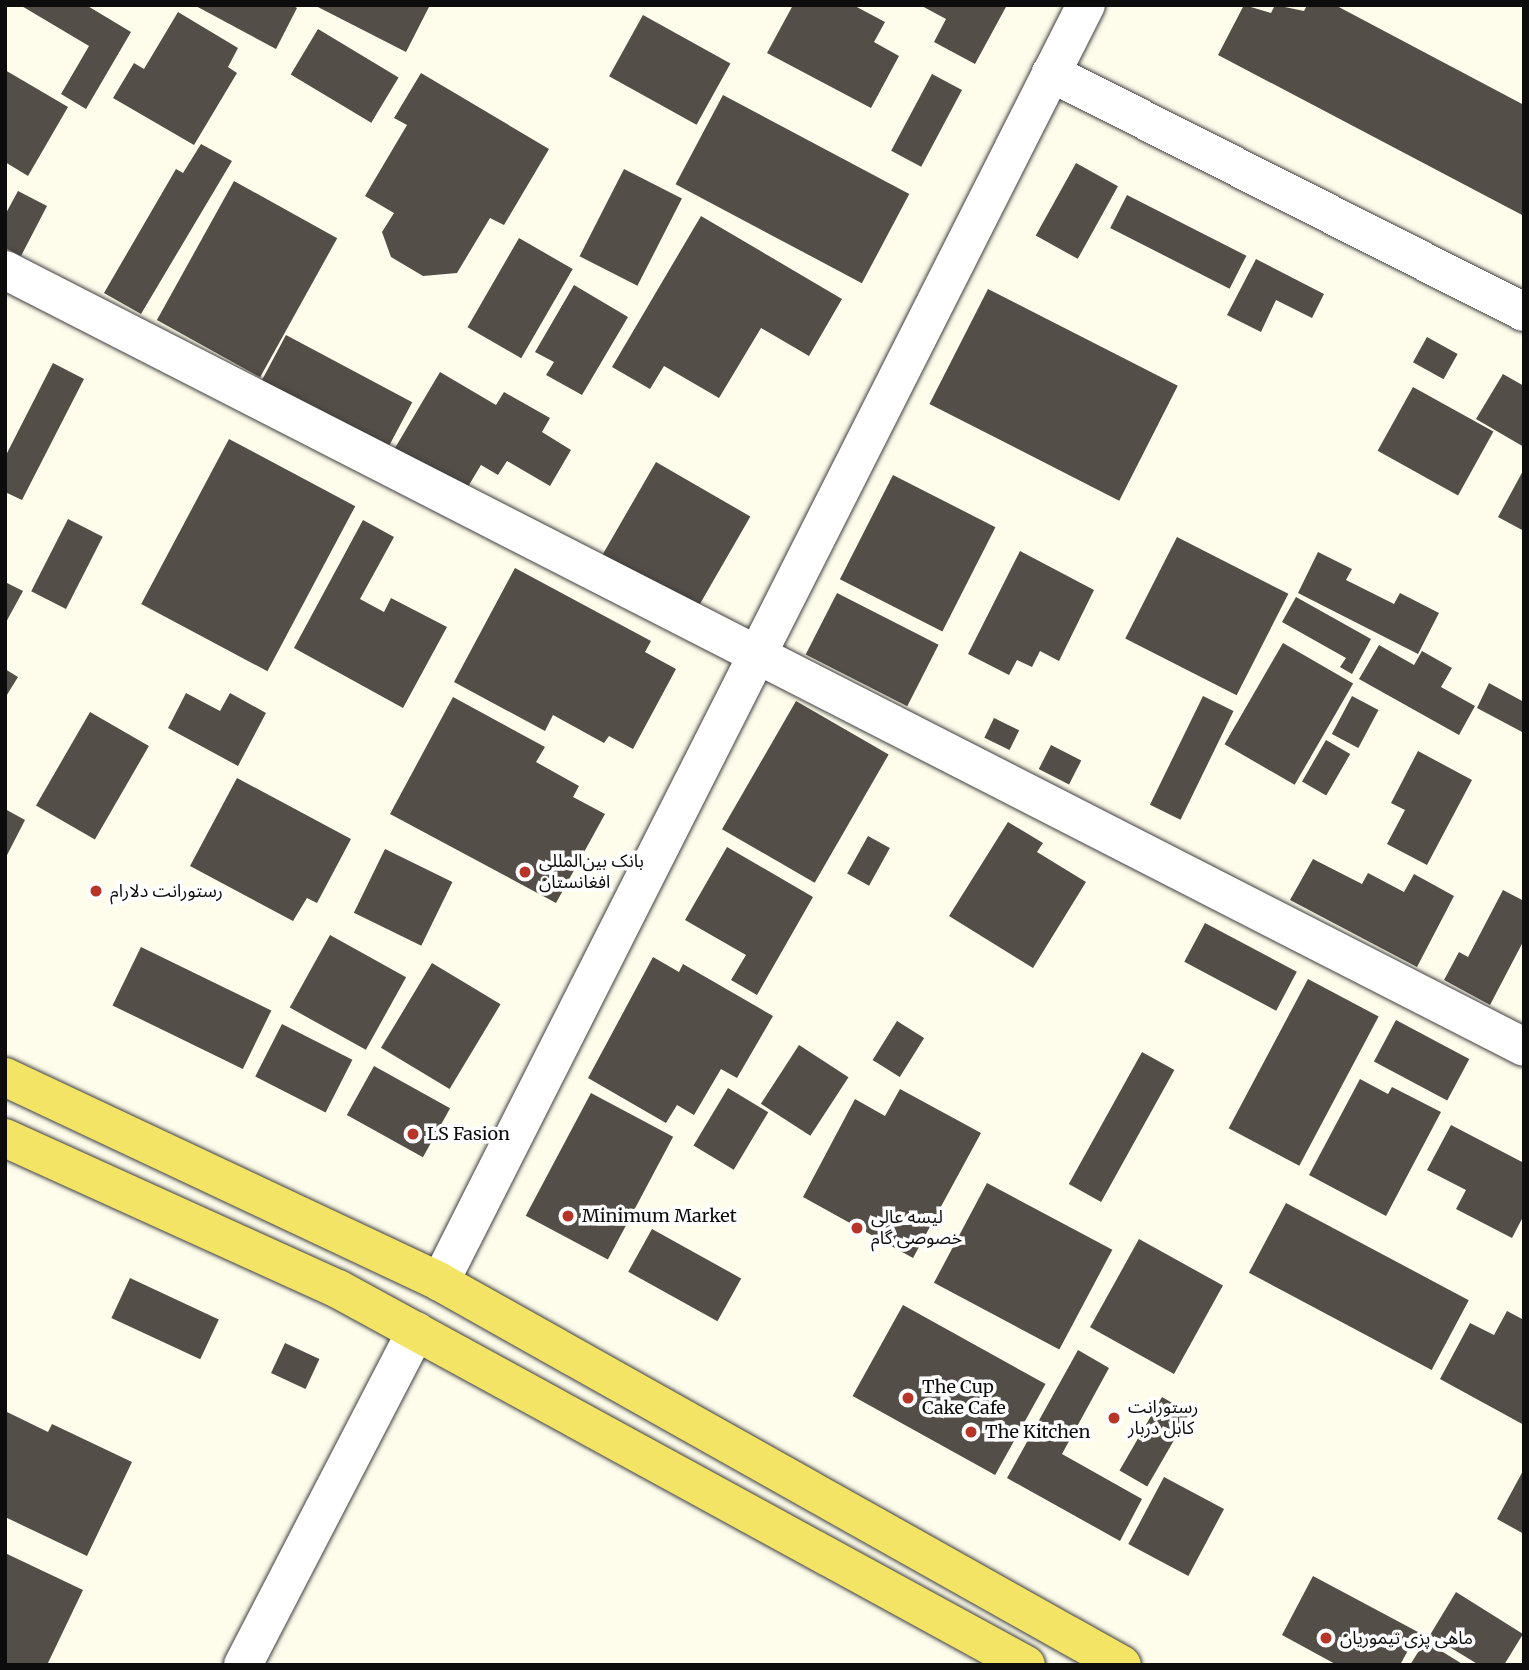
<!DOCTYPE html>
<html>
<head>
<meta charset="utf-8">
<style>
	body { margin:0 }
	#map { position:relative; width:1529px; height:1670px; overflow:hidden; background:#fefdeb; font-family:Merriweather,"Noto Sans Arabic",serif }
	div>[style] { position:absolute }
	.building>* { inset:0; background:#544e48; transform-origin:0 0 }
	.roads { filter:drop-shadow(0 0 2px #3f3f3f) drop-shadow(0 0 2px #3f3f3f) }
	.minor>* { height:38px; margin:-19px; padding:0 19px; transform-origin:19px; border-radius:19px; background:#fff }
	.major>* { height:38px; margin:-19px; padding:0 19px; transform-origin:19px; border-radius:19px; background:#f4e465 }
	.dots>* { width:19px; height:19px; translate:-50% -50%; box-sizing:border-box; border:4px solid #fff; border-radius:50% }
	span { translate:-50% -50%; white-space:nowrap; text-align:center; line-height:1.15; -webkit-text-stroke:7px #fff; paint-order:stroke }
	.poi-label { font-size:18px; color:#0c0c0c }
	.left { translate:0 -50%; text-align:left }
	.frame { position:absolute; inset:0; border:7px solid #0c0c0c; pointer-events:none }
</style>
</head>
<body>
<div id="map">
	<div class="building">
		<div style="clip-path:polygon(20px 5px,86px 5px,131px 32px,86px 109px,61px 94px,89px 46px)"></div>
		<div style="clip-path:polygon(194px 5px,292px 5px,297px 8px,276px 49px)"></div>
		<div style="clip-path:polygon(314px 5px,430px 5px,406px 52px)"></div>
		<div style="clip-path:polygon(793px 5px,853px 5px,885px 22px,874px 42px,899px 56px,871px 108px,767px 53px)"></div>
		<div style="clip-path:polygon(920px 5px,1007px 5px,975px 64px,934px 42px,946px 19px)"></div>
		<div style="clip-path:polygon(1244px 5px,1271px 13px,1275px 5px,1304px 11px,1307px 5px,1335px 5px,1524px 105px,1524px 216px,1218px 55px)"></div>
		<div style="clip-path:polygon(178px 12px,238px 48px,228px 67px,237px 73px,194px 145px,113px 98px,134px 63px,144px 69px)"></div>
		<div style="left:643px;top:15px;width:100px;height:70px;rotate:29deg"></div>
		<div style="left:318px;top:29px;width:94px;height:53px;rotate:31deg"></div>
		<div style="clip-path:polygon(5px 70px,68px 107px,28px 176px,5px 162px)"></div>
		<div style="clip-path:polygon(421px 73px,549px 149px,504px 225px,490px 218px,457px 273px,423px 276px,391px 257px,382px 232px,394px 213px,365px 196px,407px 125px,394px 118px)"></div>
		<div style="left:932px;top:74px;width:34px;height:87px;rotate:28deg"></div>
		<div style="left:723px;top:95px;width:211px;height:101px;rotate:28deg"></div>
		<div style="clip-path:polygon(201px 144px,232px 161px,141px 314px,104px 293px,176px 169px,183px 173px)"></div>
		<div style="left:1076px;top:163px;width:48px;height:83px;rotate:29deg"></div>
		<div style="left:624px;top:169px;width:65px;height:98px;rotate:27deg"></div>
		<div style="left:234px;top:181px;width:118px;height:159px;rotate:29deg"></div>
		<div style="clip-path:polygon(18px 191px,47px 206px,21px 256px,5px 248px,5px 215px)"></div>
		<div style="left:1127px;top:195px;width:134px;height:37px;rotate:27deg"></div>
		<div style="clip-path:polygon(701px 216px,842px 299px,809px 356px,761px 328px,719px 398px,664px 366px,650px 389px,612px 367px)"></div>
		<div style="left:519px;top:238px;width:62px;height:103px;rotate:30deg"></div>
		<div style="clip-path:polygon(1256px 259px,1324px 294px,1312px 318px,1276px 300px,1261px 332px,1227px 315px)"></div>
		<div style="clip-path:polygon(574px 285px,628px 317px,582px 395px,546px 375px,554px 362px,535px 352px)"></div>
		<div style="left:988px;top:289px;width:213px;height:129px;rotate:27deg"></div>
		<div style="left:286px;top:335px;width:143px;height:55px;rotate:28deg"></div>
		<div style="left:1427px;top:337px;width:35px;height:29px;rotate:29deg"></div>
		<div style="clip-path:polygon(53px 363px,84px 379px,22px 500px,5px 492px,5px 457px)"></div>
		<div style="clip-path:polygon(440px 372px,496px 405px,504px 392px,550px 418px,542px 432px,571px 450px,550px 486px,507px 461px,498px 475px,481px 465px,466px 490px,395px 448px)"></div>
		<div style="clip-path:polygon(1503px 374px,1524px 386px,1524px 447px,1476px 419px)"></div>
		<div style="left:1413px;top:387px;width:92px;height:73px;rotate:29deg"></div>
		<div style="left:229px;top:439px;width:143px;height:187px;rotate:28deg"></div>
		<div style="left:656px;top:462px;width:109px;height:107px;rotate:30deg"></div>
		<div style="clip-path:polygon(1524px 469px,1524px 531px,1498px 517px)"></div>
		<div style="left:893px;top:475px;width:115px;height:117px;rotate:27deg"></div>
		<div style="left:68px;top:519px;width:39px;height:81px;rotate:27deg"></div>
		<div style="clip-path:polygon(363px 520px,394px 537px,360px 599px,384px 612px,391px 598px,447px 627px,403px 708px,294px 648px)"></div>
		<div style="left:1177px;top:537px;width:125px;height:114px;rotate:27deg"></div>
		<div style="clip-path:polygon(1020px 551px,1094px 590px,1059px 661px,1040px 651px,1032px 667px,1017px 660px,1009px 675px,968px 654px)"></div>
		<div style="clip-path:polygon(1318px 552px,1352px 569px,1346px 580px,1394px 604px,1400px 593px,1439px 613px,1418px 654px,1298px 593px)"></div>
		<div style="clip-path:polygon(515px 568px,651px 641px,645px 652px,676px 669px,633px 749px,609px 736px,604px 743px,553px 715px,545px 731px,454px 682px)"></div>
		<div style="clip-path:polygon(5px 582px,23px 591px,5px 624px)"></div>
		<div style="left:837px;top:593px;width:114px;height:69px;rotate:27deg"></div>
		<div style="clip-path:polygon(1296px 597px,1371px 639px,1352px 674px,1340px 667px,1346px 658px,1282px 622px)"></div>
		<div style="left:1283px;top:643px;width:81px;height:117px;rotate:30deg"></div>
		<div style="clip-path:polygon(1379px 645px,1414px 665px,1422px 651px,1452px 668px,1441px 687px,1475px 706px,1459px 735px,1359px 679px)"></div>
		<div style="clip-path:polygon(5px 669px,18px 677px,5px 698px)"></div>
		<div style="clip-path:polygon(1489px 683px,1524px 702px,1524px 733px,1477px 708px)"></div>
		<div style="clip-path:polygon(186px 693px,220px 711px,230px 693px,266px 713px,238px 766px,168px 728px)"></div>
		<div style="left:1203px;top:696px;width:34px;height:121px;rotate:26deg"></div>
		<div style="left:1352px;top:696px;width:30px;height:43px;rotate:28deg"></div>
		<div style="clip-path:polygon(453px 697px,545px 747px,536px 762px,579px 786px,573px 797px,605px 814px,556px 903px,390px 814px)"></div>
		<div style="left:796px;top:701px;width:107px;height:148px;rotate:30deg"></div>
		<div style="left:90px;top:712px;width:68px;height:108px;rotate:30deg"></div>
		<div style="left:994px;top:718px;width:28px;height:22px;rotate:26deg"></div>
		<div style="left:1326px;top:740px;width:28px;height:48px;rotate:30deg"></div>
		<div style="left:1051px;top:745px;width:34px;height:27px;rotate:27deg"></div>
		<div style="clip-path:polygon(1418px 751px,1472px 780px,1427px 865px,1387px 844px,1405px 810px,1391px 803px)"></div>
		<div style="clip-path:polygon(237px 778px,351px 839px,317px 903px,307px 898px,293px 921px,190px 866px)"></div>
		<div style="clip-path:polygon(5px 809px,25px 820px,5px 859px)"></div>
		<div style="clip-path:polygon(1008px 822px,1043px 843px,1037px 852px,1086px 882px,1033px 968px,949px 916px)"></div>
		<div style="left:868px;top:836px;width:25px;height:43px;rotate:29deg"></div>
		<div style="clip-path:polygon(727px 847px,813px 897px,757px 995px,731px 980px,746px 955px,685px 920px)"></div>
		<div style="left:385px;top:849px;width:75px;height:71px;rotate:26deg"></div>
		<div style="clip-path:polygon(1313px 859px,1362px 884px,1368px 873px,1404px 892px,1414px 874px,1454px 896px,1417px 967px,1290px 900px)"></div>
		<div style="clip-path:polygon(1503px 890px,1524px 901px,1524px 940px,1490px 1005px,1444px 980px,1459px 952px,1468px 957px)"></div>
		<div style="left:1205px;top:923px;width:104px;height:44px;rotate:28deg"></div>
		<div style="left:330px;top:935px;width:87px;height:83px;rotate:29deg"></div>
		<div style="left:141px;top:947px;width:145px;height:65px;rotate:26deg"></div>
		<div style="clip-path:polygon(653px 957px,679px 972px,683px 964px,773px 1016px,737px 1078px,721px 1069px,694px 1115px,677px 1105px,666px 1123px,588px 1078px)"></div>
		<div style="left:432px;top:963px;width:80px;height:99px;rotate:31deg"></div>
		<div style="left:1308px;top:979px;width:80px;height:169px;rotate:28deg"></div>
		<div style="left:1396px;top:1020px;width:83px;height:47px;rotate:28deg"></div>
		<div style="left:897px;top:1021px;width:32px;height:46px;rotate:32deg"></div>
		<div style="left:282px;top:1024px;width:79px;height:59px;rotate:27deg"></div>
		<div style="left:799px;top:1045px;width:59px;height:70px;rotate:33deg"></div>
		<div style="left:1142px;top:1052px;width:37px;height:151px;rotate:29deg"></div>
		<div style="left:374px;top:1066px;width:87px;height:56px;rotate:29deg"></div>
		<div style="clip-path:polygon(1360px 1079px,1388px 1094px,1392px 1087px,1441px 1112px,1386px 1216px,1309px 1175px)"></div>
		<div style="left:728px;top:1088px;width:47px;height:67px;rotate:31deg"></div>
		<div style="clip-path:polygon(900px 1089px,981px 1133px,913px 1258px,803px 1197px,855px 1099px,885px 1116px)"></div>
		<div style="left:591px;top:1093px;width:93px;height:139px;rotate:28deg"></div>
		<div style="clip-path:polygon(1451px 1125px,1524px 1163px,1524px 1215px,1512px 1238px,1456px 1209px,1466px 1190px,1427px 1170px)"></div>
		<div style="left:987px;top:1183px;width:142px;height:113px;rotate:28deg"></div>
		<div style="left:1286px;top:1203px;width:207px;height:79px;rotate:28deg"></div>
		<div style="left:652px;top:1229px;width:102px;height:49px;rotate:29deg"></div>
		<div style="left:1139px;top:1239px;width:96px;height:101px;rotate:29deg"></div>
		<div style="left:130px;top:1278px;width:98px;height:44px;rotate:25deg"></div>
		<div style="left:903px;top:1305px;width:163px;height:104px;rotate:29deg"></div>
		<div style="clip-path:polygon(1507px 1311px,1524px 1320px,1524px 1425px,1440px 1379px,1470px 1323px,1494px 1335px)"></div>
		<div style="left:285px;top:1343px;width:38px;height:33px;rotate:25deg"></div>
		<div style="clip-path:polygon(1078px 1350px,1109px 1368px,1062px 1454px,1142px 1499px,1120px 1541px,1007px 1478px)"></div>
		<div style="left:1162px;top:1397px;width:32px;height:85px;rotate:30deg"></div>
		<div style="clip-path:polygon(5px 1411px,48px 1432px,52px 1424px,132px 1462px,87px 1556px,5px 1517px)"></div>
		<div style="clip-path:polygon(1524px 1469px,1524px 1534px,1497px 1519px)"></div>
		<div style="left:1164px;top:1477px;width:68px;height:76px;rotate:28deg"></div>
		<div style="clip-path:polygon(5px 1553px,83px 1590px,47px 1665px,5px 1665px)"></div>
		<div style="clip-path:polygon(1313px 1576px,1418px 1632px,1400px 1665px,1337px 1665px,1282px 1635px)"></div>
		<div style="clip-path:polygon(1456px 1592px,1523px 1634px,1504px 1665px,1479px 1665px,1430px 1635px)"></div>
		<div style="clip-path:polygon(1425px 1641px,1464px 1665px,1410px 1665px)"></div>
	</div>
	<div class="roads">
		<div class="minor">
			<div style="left:1051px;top:73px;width:530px;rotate:26.81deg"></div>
			<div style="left:5px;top:270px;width:1706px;rotate:27.09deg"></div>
			<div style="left:440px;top:1282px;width:1431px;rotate:-63.17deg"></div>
			<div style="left:243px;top:1665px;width:376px;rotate:-62.6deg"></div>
		</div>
		<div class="major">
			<div style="left:5px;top:1077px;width:481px;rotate:25.2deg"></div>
			<div style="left:440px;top:1282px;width:782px;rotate:29.32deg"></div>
			<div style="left:5px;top:1138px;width:366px;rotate:24.4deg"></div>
			<div style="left:338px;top:1289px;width:784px;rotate:28.66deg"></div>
		</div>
	</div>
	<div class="dots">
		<div style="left:525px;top:872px;background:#b73428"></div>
		<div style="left:96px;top:891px;background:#b73428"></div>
		<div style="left:413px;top:1134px;background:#b73428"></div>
		<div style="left:568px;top:1216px;background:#b73428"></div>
		<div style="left:857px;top:1228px;background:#b73428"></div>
		<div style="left:908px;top:1398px;background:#b73428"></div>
		<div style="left:1114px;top:1418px;background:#b73428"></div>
		<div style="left:971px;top:1432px;background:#b73428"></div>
		<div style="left:1326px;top:1638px;background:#b73428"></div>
	</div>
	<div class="poi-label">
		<span class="left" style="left:539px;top:872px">بانک بین‌المللی<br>افغانستان</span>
		<span class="left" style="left:110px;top:891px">رستورانت دلارام</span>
		<span class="left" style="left:427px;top:1134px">LS Fasion</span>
		<span class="left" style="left:582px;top:1216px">Minimum Market</span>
		<span class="left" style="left:871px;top:1228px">لیسه عالی<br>خصوصی گام</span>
		<span class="left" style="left:922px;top:1398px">The Cup<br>Cake Cafe</span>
		<span class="left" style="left:1128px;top:1418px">رستورانت<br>کابل دربار</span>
		<span class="left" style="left:985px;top:1432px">The Kitchen</span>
		<span class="left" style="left:1340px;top:1638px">ماهی پزی تیموریان</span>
	</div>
	<div class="frame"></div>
</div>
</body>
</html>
